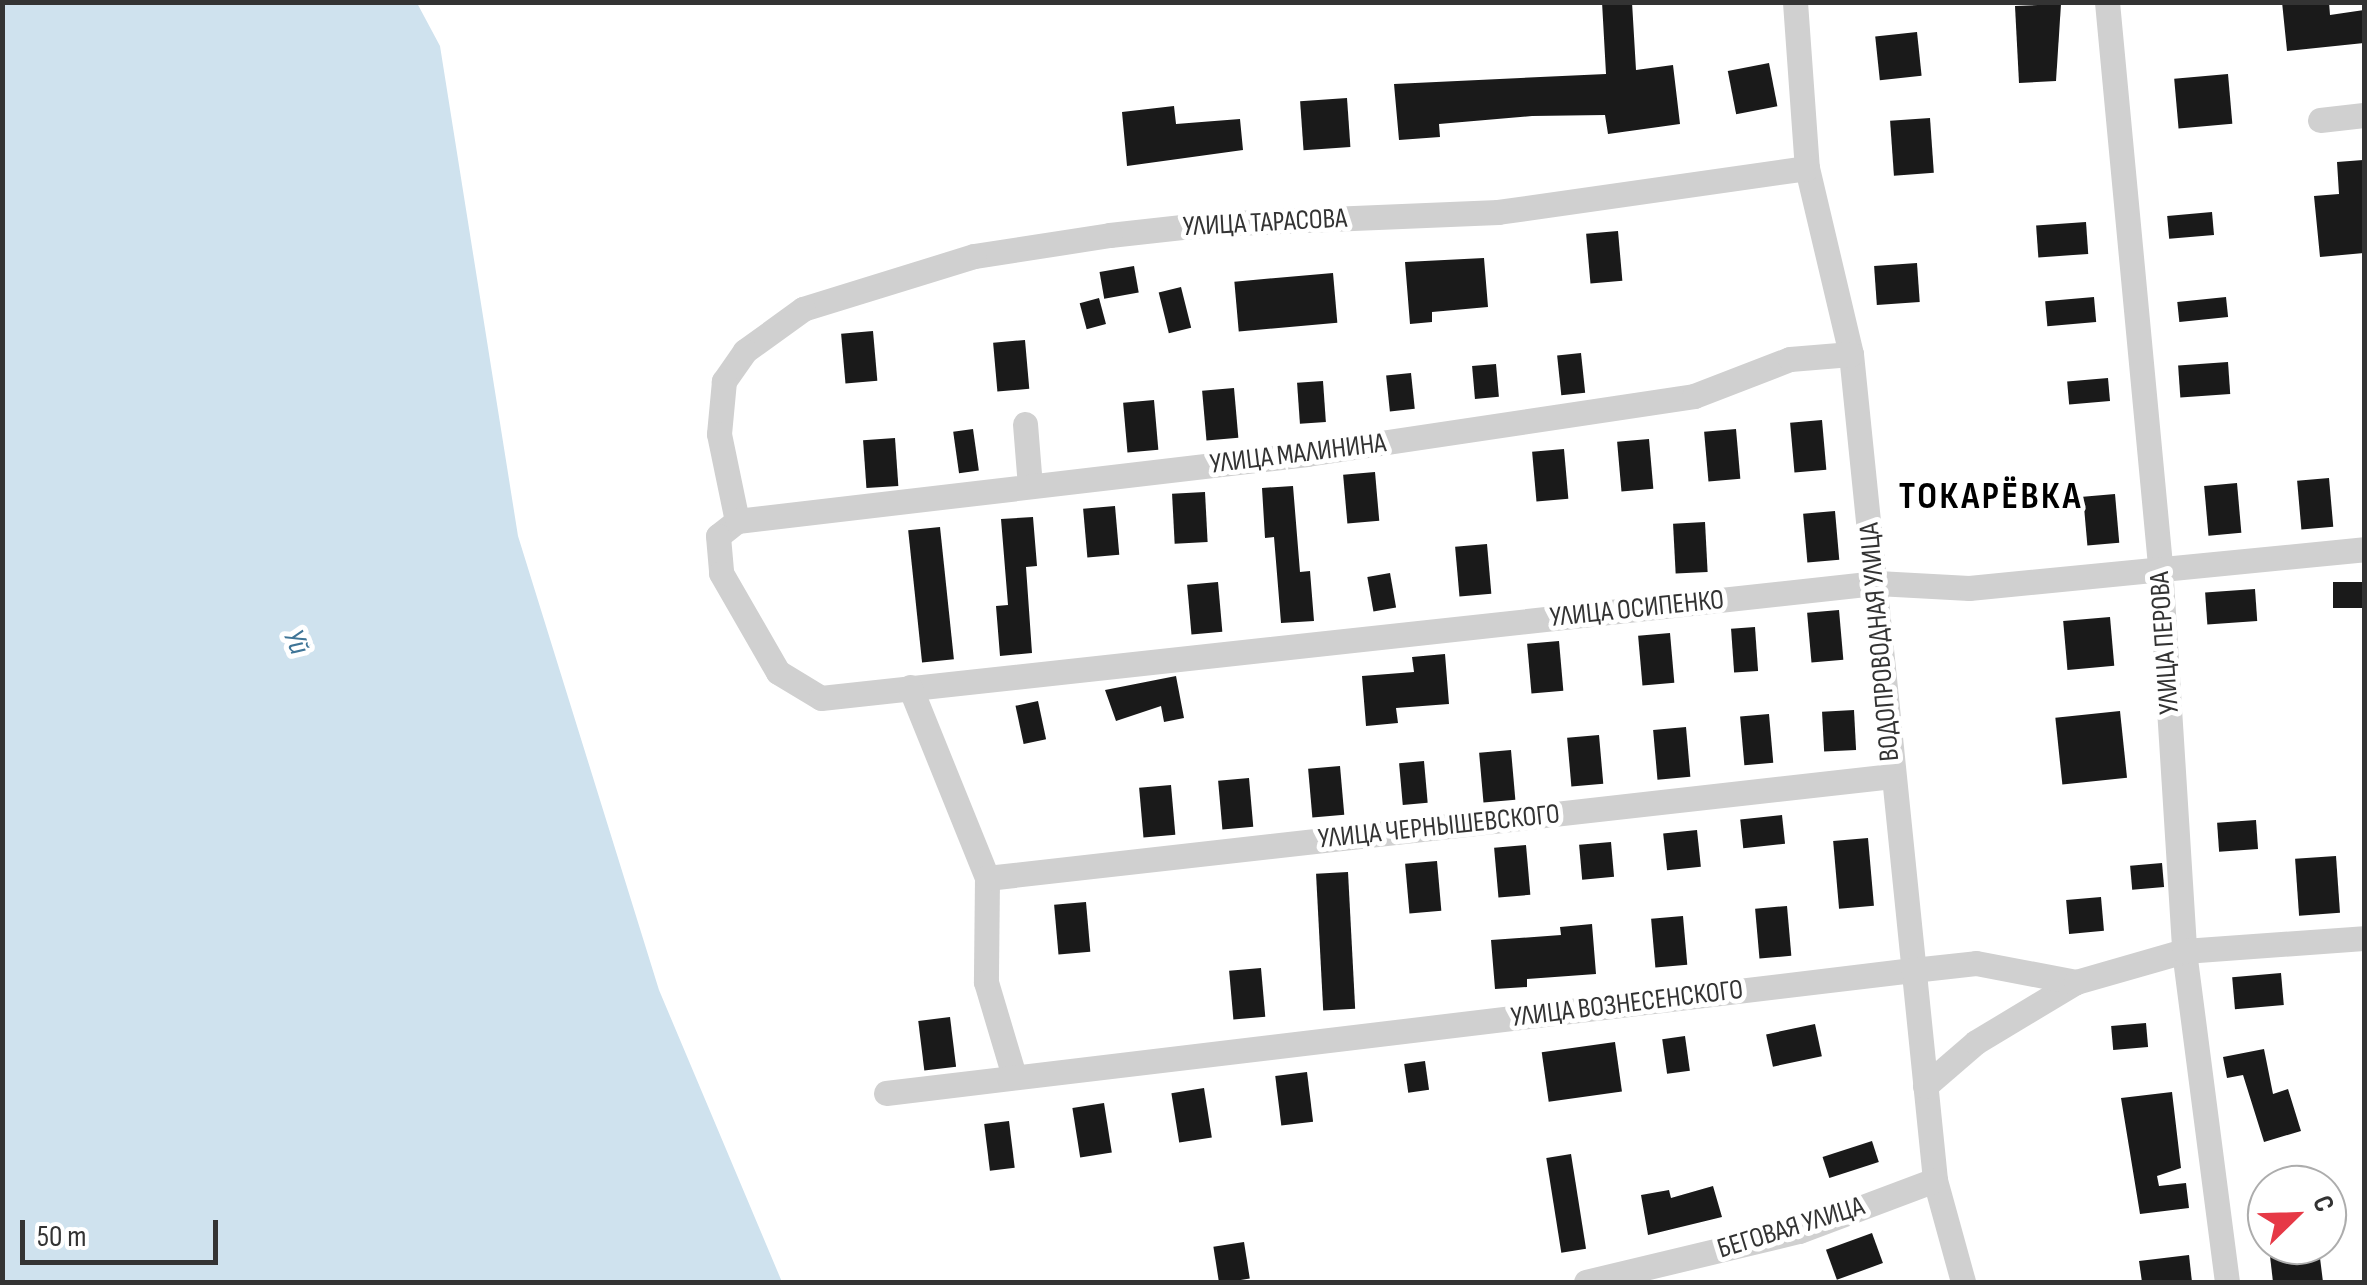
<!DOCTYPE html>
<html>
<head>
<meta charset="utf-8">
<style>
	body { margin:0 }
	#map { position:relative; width:2367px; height:1285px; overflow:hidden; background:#fff; font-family:"Sofia Sans Condensed",sans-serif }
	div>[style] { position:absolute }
	.water>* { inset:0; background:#cfe2ee }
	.building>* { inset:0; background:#1a1a1a; transform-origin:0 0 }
	.minor>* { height:25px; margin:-12.5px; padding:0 12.5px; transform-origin:12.5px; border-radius:12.5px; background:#d0d0d0 }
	span { translate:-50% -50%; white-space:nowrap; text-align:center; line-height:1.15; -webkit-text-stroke:10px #fff; paint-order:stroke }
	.street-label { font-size:28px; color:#333 }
	.water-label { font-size:30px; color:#3f7597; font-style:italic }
	.district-label { font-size:38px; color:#000; font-weight:700; letter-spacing:2.5px }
	.frame { position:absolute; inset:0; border:5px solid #333; pointer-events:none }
	.north { position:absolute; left:2247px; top:1165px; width:100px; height:100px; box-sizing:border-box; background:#fff; border:2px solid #adadad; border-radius:50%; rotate:67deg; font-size:28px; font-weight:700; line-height:40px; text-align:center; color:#333 }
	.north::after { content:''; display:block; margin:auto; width:35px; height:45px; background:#e63946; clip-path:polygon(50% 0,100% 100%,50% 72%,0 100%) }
	.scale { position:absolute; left:20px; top:1220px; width:198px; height:45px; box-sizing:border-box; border:5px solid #333; border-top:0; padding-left:12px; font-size:30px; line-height:35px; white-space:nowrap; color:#333; -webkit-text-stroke:8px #fff; paint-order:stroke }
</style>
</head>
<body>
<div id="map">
	<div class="water">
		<div style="clip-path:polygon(3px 2px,417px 3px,440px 46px,518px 536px,659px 990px,782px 1282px,3px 1282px)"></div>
	</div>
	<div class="building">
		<div style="clip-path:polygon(1602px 2px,1632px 2px,1636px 70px,1673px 65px,1680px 124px,1608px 134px,1605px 115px,1532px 116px,1439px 124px,1440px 137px,1399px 140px,1394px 84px,1606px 74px)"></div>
		<div style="clip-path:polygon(2282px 2px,2329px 2px,2330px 15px,2364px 10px,2364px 43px,2287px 51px)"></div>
		<div style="clip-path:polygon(2061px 4px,2056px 81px,2019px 83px,2015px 6px)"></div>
		<div style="left:1917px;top:32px;width:44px;height:42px;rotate:84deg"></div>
		<div style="left:1769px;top:63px;width:44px;height:42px;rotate:79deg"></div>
		<div style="left:2228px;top:74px;width:50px;height:54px;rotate:85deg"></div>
		<div style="left:1347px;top:98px;width:49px;height:47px;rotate:86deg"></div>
		<div style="clip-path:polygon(1174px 106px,1176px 124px,1240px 119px,1243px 150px,1127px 166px,1122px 112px)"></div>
		<div style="left:1930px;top:118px;width:55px;height:40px;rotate:86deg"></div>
		<div style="clip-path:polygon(2363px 160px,2364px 253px,2320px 257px,2314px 196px,2339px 194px,2337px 162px)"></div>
		<div style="left:2212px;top:212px;width:23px;height:45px;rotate:85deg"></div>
		<div style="left:2086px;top:222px;width:32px;height:50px;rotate:86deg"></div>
		<div style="left:1618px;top:231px;width:50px;height:32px;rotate:85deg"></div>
		<div style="clip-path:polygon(1484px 258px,1488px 307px,1432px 312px,1432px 322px,1410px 324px,1405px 262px)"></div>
		<div style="left:1917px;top:263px;width:39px;height:43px;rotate:86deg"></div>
		<div style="left:1134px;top:266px;width:27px;height:35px;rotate:80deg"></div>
		<div style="left:1333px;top:273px;width:50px;height:99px;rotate:85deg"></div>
		<div style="left:1181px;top:287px;width:42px;height:23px;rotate:76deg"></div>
		<div style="left:2094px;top:297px;width:25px;height:49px;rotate:85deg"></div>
		<div style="left:2226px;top:297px;width:20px;height:49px;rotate:84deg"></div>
		<div style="left:1099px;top:298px;width:27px;height:20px;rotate:75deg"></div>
		<div style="left:873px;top:331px;width:50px;height:32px;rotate:85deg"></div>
		<div style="left:1025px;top:340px;width:49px;height:32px;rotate:85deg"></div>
		<div style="left:1581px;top:353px;width:40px;height:24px;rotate:84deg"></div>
		<div style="left:2228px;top:362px;width:32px;height:50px;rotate:86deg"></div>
		<div style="left:1496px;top:364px;width:33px;height:24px;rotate:85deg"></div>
		<div style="left:1411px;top:373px;width:36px;height:25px;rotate:84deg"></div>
		<div style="left:2108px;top:378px;width:23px;height:41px;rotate:85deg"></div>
		<div style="left:1323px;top:381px;width:41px;height:26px;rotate:86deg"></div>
		<div style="left:1234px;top:388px;width:50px;height:32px;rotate:85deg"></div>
		<div style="left:1154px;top:400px;width:50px;height:31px;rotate:85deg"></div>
		<div style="left:1822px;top:420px;width:50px;height:32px;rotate:85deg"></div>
		<div style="left:973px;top:429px;width:42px;height:20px;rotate:82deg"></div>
		<div style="left:1736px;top:429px;width:50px;height:32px;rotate:85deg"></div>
		<div style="left:895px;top:438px;width:48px;height:32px;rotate:86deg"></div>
		<div style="left:1649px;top:439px;width:50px;height:32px;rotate:85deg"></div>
		<div style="left:1564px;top:449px;width:50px;height:32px;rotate:85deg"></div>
		<div style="left:1375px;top:472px;width:49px;height:32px;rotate:85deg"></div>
		<div style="left:2329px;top:478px;width:49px;height:32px;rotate:85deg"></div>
		<div style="left:2237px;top:483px;width:50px;height:33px;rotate:85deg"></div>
		<div style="clip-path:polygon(1293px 486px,1300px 572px,1310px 571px,1314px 621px,1281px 623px,1274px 537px,1265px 538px,1262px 488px)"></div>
		<div style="left:1205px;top:492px;width:50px;height:33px;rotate:87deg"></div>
		<div style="left:2115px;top:494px;width:49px;height:32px;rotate:85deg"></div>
		<div style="left:1115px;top:506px;width:49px;height:32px;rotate:85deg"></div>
		<div style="left:1835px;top:511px;width:49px;height:32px;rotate:85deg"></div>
		<div style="clip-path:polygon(1033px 517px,1037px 566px,1026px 567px,1032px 653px,1000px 656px,996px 606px,1008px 605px,1001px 519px)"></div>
		<div style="left:1705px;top:522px;width:50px;height:32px;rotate:87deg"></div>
		<div style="left:940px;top:527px;width:133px;height:32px;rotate:84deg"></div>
		<div style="left:1487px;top:544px;width:50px;height:32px;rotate:85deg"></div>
		<div style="left:1390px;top:573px;width:35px;height:23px;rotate:80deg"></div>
		<div style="left:1218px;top:582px;width:50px;height:31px;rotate:85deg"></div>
		<div style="left:2364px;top:582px;width:26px;height:31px;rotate:90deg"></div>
		<div style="left:2255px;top:589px;width:32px;height:50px;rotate:86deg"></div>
		<div style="left:1839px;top:610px;width:50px;height:32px;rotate:85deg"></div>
		<div style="left:2110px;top:617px;width:49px;height:47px;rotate:85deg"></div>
		<div style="left:1755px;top:627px;width:44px;height:24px;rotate:86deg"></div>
		<div style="left:1670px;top:633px;width:50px;height:32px;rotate:85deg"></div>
		<div style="left:1559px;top:641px;width:50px;height:32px;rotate:85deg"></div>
		<div style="clip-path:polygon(1445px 654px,1449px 704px,1396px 708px,1398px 723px,1366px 726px,1362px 676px,1414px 672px,1412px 657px)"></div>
		<div style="clip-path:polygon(1176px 676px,1184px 718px,1164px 722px,1161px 706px,1116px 721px,1105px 690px)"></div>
		<div style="left:1038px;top:701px;width:39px;height:23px;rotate:78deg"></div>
		<div style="left:1854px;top:710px;width:40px;height:32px;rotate:87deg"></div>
		<div style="left:2120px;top:711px;width:67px;height:65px;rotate:84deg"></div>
		<div style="left:1769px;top:714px;width:49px;height:29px;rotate:85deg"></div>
		<div style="left:1686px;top:727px;width:50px;height:33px;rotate:85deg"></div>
		<div style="left:1599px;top:735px;width:49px;height:32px;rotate:85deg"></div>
		<div style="left:1511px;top:750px;width:50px;height:32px;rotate:85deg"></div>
		<div style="left:1424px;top:761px;width:42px;height:25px;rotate:85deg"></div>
		<div style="left:1340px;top:766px;width:49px;height:32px;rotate:85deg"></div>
		<div style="left:1249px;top:778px;width:49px;height:31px;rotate:85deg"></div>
		<div style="left:1171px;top:785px;width:50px;height:32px;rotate:85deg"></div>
		<div style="left:1782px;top:815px;width:29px;height:42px;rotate:84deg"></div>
		<div style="left:2256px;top:820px;width:29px;height:39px;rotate:86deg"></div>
		<div style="left:1697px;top:830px;width:37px;height:34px;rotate:84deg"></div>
		<div style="left:1868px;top:838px;width:68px;height:35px;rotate:85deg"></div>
		<div style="left:1611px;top:842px;width:35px;height:32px;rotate:85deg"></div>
		<div style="left:1526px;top:845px;width:50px;height:32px;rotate:85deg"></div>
		<div style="left:2336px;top:856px;width:57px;height:41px;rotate:86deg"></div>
		<div style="left:1437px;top:861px;width:50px;height:32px;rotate:85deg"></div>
		<div style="left:2162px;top:863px;width:24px;height:32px;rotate:85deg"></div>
		<div style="left:1348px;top:872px;width:137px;height:32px;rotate:87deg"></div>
		<div style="left:2101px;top:897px;width:34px;height:35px;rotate:85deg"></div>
		<div style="left:1086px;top:902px;width:50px;height:32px;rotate:85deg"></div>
		<div style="left:1787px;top:906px;width:50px;height:32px;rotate:85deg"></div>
		<div style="left:1683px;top:916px;width:49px;height:32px;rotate:85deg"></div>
		<div style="clip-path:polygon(1592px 924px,1596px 974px,1527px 979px,1527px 987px,1495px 989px,1491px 940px,1561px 935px,1560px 927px)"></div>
		<div style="left:1261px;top:968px;width:49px;height:32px;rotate:85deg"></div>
		<div style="left:2281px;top:973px;width:32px;height:49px;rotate:85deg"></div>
		<div style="left:950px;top:1017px;width:50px;height:32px;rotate:83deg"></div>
		<div style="left:2146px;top:1023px;width:24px;height:35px;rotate:85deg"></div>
		<div style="left:1815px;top:1024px;width:33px;height:50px;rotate:78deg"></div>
		<div style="left:1685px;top:1036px;width:35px;height:23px;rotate:82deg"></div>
		<div style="left:1615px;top:1042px;width:50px;height:74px;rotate:82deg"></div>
		<div style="clip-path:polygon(2264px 1049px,2273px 1094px,2288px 1089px,2301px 1131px,2264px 1142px,2243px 1075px,2227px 1078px,2223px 1057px)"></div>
		<div style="left:1425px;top:1061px;width:29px;height:21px;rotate:82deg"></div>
		<div style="left:1307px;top:1072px;width:50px;height:32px;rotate:83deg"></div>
		<div style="left:1204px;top:1088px;width:50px;height:33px;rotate:81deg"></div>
		<div style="clip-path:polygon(2172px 1092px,2181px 1168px,2157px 1176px,2159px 1186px,2186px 1183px,2189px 1208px,2140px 1214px,2121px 1098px)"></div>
		<div style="left:1104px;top:1103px;width:50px;height:32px;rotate:81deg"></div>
		<div style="left:1009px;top:1121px;width:47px;height:25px;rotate:83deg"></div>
		<div style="left:1872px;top:1141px;width:22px;height:52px;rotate:72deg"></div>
		<div style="left:1571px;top:1154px;width:96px;height:25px;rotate:81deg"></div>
		<div style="clip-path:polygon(1713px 1186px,1722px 1217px,1648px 1235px,1641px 1195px,1669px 1190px,1671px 1198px)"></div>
		<div style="left:1872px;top:1233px;width:32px;height:49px;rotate:70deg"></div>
		<div style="left:1244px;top:1242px;width:37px;height:31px;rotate:81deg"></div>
		<div style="clip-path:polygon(2319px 1250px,2323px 1282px,2273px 1282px,2270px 1256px)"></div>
		<div style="clip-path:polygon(2189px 1255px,2192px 1282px,2142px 1282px,2139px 1261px)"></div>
	</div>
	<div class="minor">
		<div style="left:1795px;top:2px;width:166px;rotate:85.9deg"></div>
		<div style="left:1807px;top:168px;width:191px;rotate:76.7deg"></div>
		<div style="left:1851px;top:354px;width:830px;rotate:84.19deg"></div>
		<div style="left:1935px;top:1180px;width:106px;rotate:74.6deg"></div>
		<div style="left:2107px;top:2px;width:565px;rotate:84.62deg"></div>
		<div style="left:2160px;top:565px;width:387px;rotate:86.4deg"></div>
		<div style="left:2184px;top:951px;width:334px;rotate:82.6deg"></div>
		<div style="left:2320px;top:120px;width:44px;rotate:-6.5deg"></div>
		<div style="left:1807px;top:168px;width:312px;rotate:171.9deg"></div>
		<div style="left:1498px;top:212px;width:289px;rotate:177.6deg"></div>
		<div style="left:1209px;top:224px;width:100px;rotate:173.7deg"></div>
		<div style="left:1110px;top:235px;width:138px;rotate:171.2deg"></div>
		<div style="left:974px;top:256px;width:179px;rotate:162.8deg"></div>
		<div style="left:803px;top:309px;width:72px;rotate:144.1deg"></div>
		<div style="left:745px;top:351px;width:37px;rotate:125deg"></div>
		<div style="left:724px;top:381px;width:53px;rotate:95.4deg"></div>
		<div style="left:719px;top:434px;width:89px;rotate:78.3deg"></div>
		<div style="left:737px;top:521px;width:24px;rotate:142deg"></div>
		<div style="left:718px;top:536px;width:37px;rotate:85deg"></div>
		<div style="left:721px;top:573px;width:114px;rotate:60.1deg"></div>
		<div style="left:778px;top:672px;width:50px;rotate:31.2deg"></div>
		<div style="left:821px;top:698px;width:1062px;rotate:-6.22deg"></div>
		<div style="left:1877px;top:583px;width:92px;rotate:3.1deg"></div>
		<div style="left:1969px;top:588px;width:397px;rotate:-5.6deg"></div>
		<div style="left:1025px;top:424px;width:62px;rotate:85.4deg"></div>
		<div style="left:737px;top:521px;width:574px;rotate:-6.7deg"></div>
		<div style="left:1307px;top:454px;width:391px;rotate:-8.5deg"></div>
		<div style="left:1694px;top:396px;width:103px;rotate:-21.1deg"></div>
		<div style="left:1790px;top:359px;width:61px;rotate:-4.7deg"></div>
		<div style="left:910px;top:687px;width:206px;rotate:68deg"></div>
		<div style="left:987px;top:878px;width:104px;rotate:90.6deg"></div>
		<div style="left:986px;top:982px;width:98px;rotate:73.4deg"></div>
		<div style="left:987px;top:878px;width:911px;rotate:-6.43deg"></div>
		<div style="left:1925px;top:1086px;width:67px;rotate:-40.8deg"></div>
		<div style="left:1976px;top:1042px;width:117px;rotate:-31deg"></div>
		<div style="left:886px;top:1093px;width:1034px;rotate:-6.83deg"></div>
		<div style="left:1913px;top:970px;width:63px;rotate:-6.3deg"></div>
		<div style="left:1976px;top:963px;width:102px;rotate:10.8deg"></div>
		<div style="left:2076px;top:982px;width:112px;rotate:-16deg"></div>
		<div style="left:2184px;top:951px;width:180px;rotate:-4.1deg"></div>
		<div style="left:1586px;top:1282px;width:219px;rotate:-13.5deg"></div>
		<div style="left:1799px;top:1231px;width:145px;rotate:-20.6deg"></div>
	</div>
	<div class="street-label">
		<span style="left:1265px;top:223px;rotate:-3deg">УЛИЦА ТАРАСОВА</span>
		<span style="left:1298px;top:454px;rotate:-7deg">УЛИЦА МАЛИНИНА</span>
		<span style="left:1637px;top:609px;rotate:-6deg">УЛИЦА ОСИПЕНКО</span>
		<span style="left:1880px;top:642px;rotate:-95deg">ВОДОПРОВОДНАЯ УЛИЦА</span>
		<span style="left:2165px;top:643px;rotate:-94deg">УЛИЦА ПЕРОВА</span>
		<span style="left:1439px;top:827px;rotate:-6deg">УЛИЦА ЧЕРНЫШЕВСКОГО</span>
		<span style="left:1627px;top:1004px;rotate:-7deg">УЛИЦА ВОЗНЕСЕНСКОГО</span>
		<span style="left:1791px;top:1228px;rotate:-17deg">БЕГОВАЯ УЛИЦА</span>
	</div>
	<div class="water-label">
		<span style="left:296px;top:642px;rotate:68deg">Уй</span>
	</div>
	<div class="district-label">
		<span style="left:1991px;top:497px">ТОКАРЁВКА</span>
	</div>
	<div class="frame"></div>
	<div class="north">С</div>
	<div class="scale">50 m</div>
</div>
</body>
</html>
